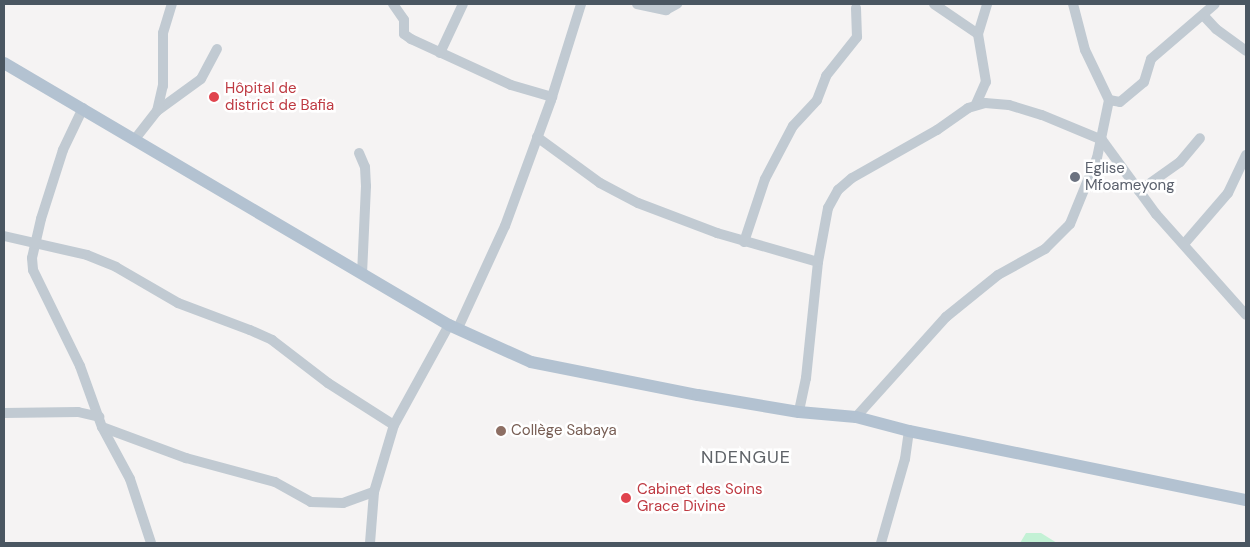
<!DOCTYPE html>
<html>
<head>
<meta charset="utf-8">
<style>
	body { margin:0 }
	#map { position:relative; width:1250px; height:547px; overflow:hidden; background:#f5f3f3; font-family:"DM Sans",sans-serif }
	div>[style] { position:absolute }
	.green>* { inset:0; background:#c3f1d5 }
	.minor>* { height:10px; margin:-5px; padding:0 5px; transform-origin:5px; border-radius:5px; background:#c1cad2 }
	.major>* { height:12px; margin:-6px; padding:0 6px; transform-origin:6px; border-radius:6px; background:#b3c2d1 }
	.dots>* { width:14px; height:14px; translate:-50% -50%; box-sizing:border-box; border:2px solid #fff; border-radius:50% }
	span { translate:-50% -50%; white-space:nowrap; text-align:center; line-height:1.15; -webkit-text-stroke:5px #fff; paint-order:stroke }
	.health-label { font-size:15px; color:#be3a42 }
	.left { translate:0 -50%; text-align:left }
	.worship-label { font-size:15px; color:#5b616d }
	.education-label { font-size:15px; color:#785e54 }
	.quarter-label { font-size:18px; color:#5f6368; letter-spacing:1px }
	.frame { position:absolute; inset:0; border:5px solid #4a5661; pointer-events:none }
</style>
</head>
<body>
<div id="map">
	<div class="green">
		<div style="clip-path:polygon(1026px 533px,1041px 533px,1057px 543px,1020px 543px)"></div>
	</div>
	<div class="minor">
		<div style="left:393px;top:4px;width:19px;rotate:55deg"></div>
		<div style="left:404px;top:20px;width:14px;rotate:90deg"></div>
		<div style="left:404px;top:34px;width:9px;rotate:36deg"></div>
		<div style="left:411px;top:39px;width:110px;rotate:24.7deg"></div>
		<div style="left:511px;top:85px;width:43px;rotate:16.3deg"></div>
		<div style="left:637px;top:4px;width:30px;rotate:12deg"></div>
		<div style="left:666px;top:10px;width:13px;rotate:-29deg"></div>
		<div style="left:934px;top:4px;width:53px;rotate:34.3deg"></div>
		<div style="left:1203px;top:15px;width:19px;rotate:47deg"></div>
		<div style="left:1216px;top:29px;width:37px;rotate:36deg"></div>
		<div style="left:440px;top:53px;width:54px;rotate:-64.9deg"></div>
		<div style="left:1109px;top:100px;width:11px;rotate:10deg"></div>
		<div style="left:1120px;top:102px;width:31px;rotate:-40deg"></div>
		<div style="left:1144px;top:82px;width:24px;rotate:-73deg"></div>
		<div style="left:1151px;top:59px;width:84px;rotate:-40.7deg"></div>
		<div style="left:976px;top:104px;width:24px;rotate:-66deg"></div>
		<div style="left:986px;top:82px;width:49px;rotate:-99.5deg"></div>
		<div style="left:978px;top:34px;width:31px;rotate:-73deg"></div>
		<div style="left:83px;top:108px;width:47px;rotate:115.5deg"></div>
		<div style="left:63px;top:150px;width:72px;rotate:107.7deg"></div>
		<div style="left:41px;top:219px;width:40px;rotate:103deg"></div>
		<div style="left:32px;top:258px;width:12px;rotate:85deg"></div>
		<div style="left:33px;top:270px;width:107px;rotate:63.9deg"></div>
		<div style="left:80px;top:366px;width:65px;rotate:70.2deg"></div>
		<div style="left:102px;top:427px;width:59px;rotate:61.7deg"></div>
		<div style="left:130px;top:479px;width:67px;rotate:71.8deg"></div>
		<div style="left:157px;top:111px;width:54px;rotate:-36deg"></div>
		<div style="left:201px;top:79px;width:34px;rotate:-62deg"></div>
		<div style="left:537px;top:137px;width:78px;rotate:36.1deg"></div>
		<div style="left:600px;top:183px;width:43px;rotate:27.8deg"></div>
		<div style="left:638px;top:203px;width:85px;rotate:20.8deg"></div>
		<div style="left:717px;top:233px;width:105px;rotate:16deg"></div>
		<div style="left:818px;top:262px;width:117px;rotate:95.9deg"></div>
		<div style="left:806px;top:378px;width:35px;rotate:102deg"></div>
		<div style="left:135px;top:139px;width:36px;rotate:-52deg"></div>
		<div style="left:157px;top:111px;width:26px;rotate:-77deg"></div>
		<div style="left:163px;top:86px;width:53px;rotate:-90deg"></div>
		<div style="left:163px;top:33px;width:30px;rotate:-73deg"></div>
		<div style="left:359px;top:153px;width:15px;rotate:67deg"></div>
		<div style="left:365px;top:167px;width:19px;rotate:87deg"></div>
		<div style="left:366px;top:186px;width:88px;rotate:92.6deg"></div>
		<div style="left:1139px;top:191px;width:50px;rotate:-35.3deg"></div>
		<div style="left:1180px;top:162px;width:31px;rotate:-50deg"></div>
		<div style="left:4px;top:236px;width:85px;rotate:12.9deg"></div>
		<div style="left:87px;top:255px;width:31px;rotate:22deg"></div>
		<div style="left:116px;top:267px;width:72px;rotate:30.1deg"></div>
		<div style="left:178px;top:303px;width:77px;rotate:20.6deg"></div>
		<div style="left:250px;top:330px;width:24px;rotate:24deg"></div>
		<div style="left:272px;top:340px;width:71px;rotate:37.5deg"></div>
		<div style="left:328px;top:383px;width:78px;rotate:32.5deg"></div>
		<div style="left:744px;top:242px;width:66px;rotate:-71.6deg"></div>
		<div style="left:765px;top:179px;width:60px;rotate:-62.2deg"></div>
		<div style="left:793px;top:126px;width:35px;rotate:-47deg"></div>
		<div style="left:817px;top:100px;width:26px;rotate:-69deg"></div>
		<div style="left:826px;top:76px;width:50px;rotate:-51.5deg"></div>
		<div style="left:857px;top:37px;width:29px;rotate:-92deg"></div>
		<div style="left:1184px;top:244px;width:67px;rotate:-49.2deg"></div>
		<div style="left:1228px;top:193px;width:42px;rotate:-64.7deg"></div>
		<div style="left:818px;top:262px;width:55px;rotate:-79.5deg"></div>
		<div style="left:828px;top:208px;width:21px;rotate:-61deg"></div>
		<div style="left:838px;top:190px;width:18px;rotate:-41deg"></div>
		<div style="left:852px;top:178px;width:98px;rotate:-29.5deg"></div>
		<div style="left:937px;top:130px;width:38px;rotate:-35deg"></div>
		<div style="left:968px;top:108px;width:18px;rotate:-16deg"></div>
		<div style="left:985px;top:103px;width:24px;rotate:5deg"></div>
		<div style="left:1009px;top:105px;width:34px;rotate:17deg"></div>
		<div style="left:1042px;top:115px;width:65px;rotate:22.6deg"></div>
		<div style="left:1102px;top:140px;width:92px;rotate:53.9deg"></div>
		<div style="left:1156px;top:214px;width:135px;rotate:48.3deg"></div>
		<div style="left:458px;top:328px;width:112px;rotate:-65.3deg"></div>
		<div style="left:505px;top:226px;width:134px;rotate:-69.9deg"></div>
		<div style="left:551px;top:100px;width:101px;rotate:-72.6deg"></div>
		<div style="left:4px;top:413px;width:74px;rotate:-0.8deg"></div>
		<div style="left:78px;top:412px;width:22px;rotate:13deg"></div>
		<div style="left:856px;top:417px;width:135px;rotate:-48deg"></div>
		<div style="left:946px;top:317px;width:67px;rotate:-38.9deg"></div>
		<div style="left:998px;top:275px;width:54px;rotate:-29deg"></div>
		<div style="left:1045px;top:249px;width:35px;rotate:-45deg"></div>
		<div style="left:1070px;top:224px;width:71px;rotate:-67.8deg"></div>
		<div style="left:1097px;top:158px;width:59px;rotate:-78.3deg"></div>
		<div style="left:1109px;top:100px;width:55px;rotate:-115.6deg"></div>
		<div style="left:1085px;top:50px;width:48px;rotate:-104.6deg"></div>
		<div style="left:102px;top:427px;width:90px;rotate:20.3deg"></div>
		<div style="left:186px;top:458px;width:92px;rotate:15.1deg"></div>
		<div style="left:275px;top:482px;width:41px;rotate:29.1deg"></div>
		<div style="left:311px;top:502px;width:32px;rotate:2deg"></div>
		<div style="left:343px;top:503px;width:33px;rotate:-20deg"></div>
		<div style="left:370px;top:543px;width:51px;rotate:-85.5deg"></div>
		<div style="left:374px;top:492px;width:70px;rotate:-73.4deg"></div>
		<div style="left:394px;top:425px;width:114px;rotate:-61.2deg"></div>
		<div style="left:881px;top:543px;width:87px;rotate:-74.1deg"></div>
		<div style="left:905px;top:459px;width:28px;rotate:-82deg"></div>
	</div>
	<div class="major">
		<div style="left:4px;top:63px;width:516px;rotate:30.49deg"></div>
		<div style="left:449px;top:325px;width:90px;rotate:24.3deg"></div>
		<div style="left:531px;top:362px;width:170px;rotate:11.2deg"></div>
		<div style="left:698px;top:395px;width:102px;rotate:9.6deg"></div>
		<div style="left:799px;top:412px;width:57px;rotate:5deg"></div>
		<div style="left:856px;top:417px;width:55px;rotate:14.8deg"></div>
		<div style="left:909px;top:431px;width:344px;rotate:11.6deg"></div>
	</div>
	<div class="dots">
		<div style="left:214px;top:97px;background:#e0444e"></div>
		<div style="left:1075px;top:177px;background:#6b7280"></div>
		<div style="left:501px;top:431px;background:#8d6e63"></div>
		<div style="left:626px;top:498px;background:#e0444e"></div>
	</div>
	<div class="health-label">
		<span class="left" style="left:225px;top:97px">Hôpital de<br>district de Bafia</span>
		<span class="left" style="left:637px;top:498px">Cabinet des Soins<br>Grace Divine</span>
	</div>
	<div class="worship-label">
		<span class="left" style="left:1085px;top:177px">Eglise<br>Mfoameyong</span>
	</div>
	<div class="education-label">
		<span class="left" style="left:511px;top:431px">Collège Sabaya</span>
	</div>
	<div class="quarter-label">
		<span style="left:746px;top:457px">NDENGUE</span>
	</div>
	<div class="frame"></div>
</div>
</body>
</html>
